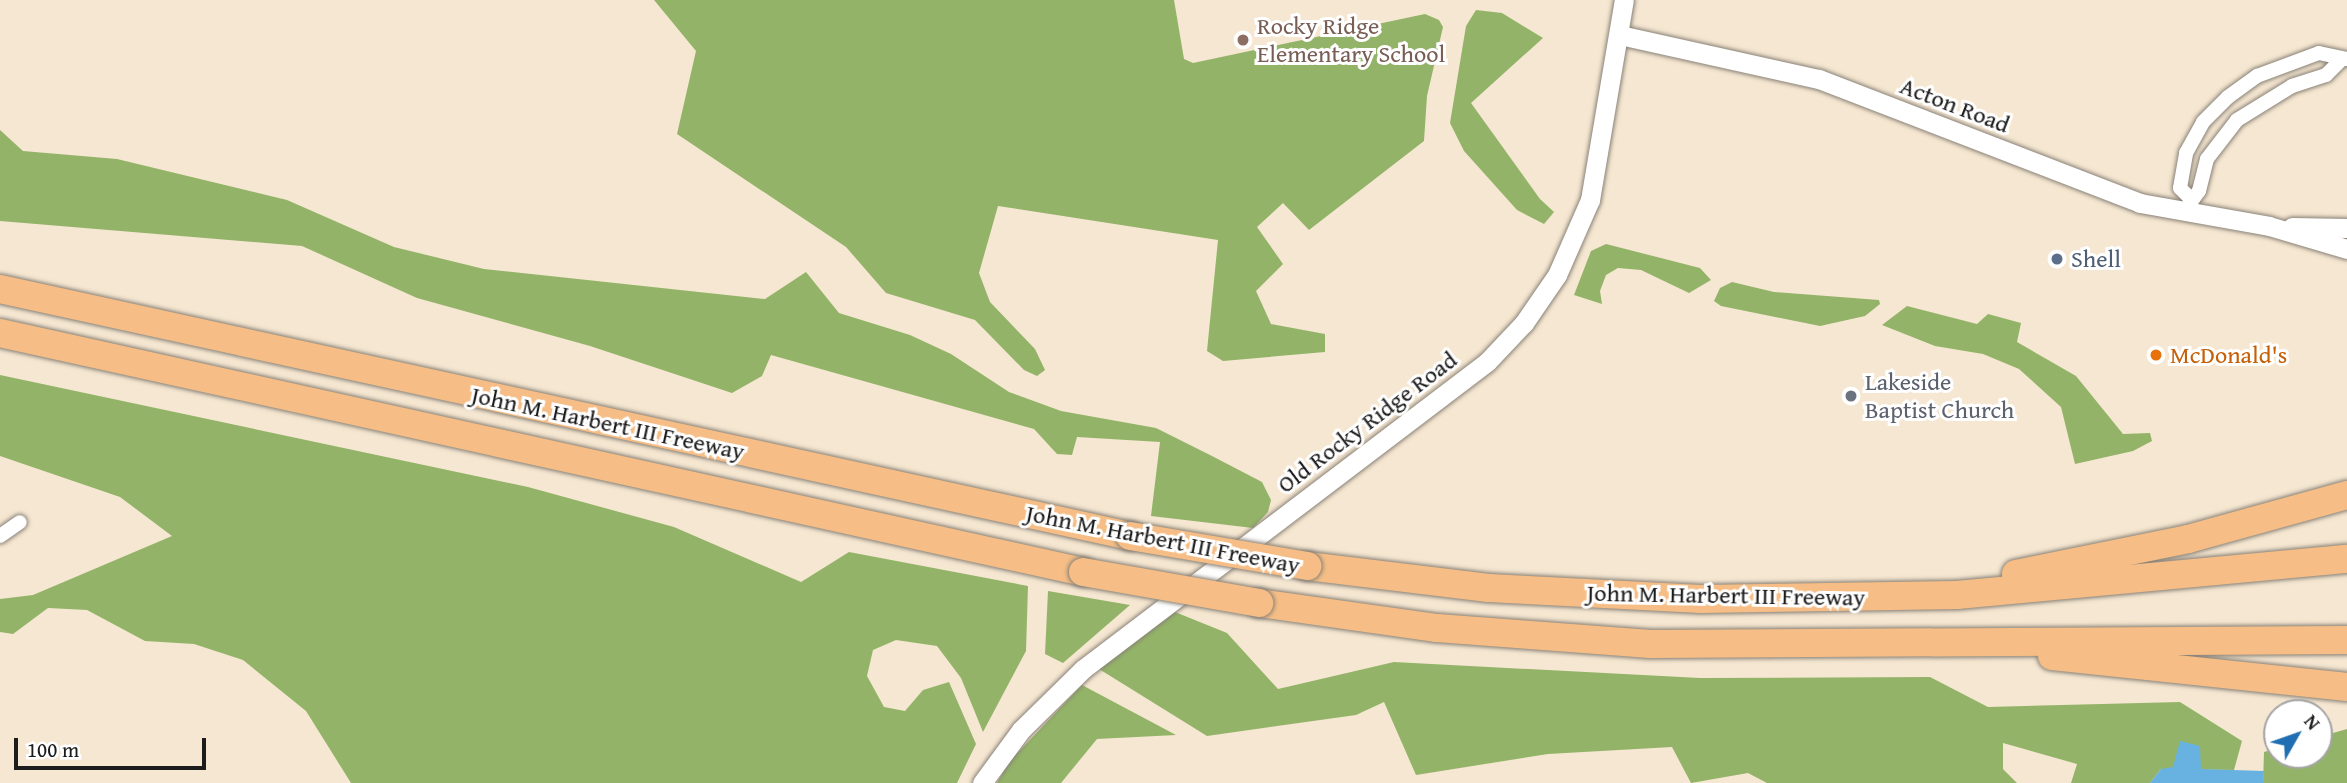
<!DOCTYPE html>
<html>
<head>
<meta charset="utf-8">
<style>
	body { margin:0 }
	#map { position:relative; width:2347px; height:783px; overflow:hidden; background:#f6e7d2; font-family:"Gentium Book Plus",serif }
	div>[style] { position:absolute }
	.forest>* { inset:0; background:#93b468 }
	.water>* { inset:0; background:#67b2e0 }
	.roads { filter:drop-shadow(0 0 2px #898277) drop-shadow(0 0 2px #898277) }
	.minor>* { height:14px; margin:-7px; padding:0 7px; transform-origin:7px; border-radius:7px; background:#fff }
	.tertiary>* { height:19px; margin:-9.5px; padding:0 9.5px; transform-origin:9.5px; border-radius:9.5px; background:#fff }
	.motorway>* { height:28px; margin:-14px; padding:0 14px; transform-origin:14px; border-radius:14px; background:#f6be86 }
	.bridges { filter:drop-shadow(0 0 2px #898277) drop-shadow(0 0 2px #898277) }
	.motorway-bridge>* { height:28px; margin:-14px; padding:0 14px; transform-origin:14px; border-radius:14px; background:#f6be86 }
	.dots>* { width:19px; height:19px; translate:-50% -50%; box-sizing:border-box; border:4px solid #fff; border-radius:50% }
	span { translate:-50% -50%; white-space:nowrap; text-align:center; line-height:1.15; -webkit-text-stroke:6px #fff; paint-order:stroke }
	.education-label { font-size:24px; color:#785e54 }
	.left { translate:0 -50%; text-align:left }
	.street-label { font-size:24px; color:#1c1c1c }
	.service-label { font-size:24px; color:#4e5e75 }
	.food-label { font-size:24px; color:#c56008 }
	.worship-label { font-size:24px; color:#5b616d }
	.north { position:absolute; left:2263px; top:699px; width:70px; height:70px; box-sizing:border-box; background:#fff; border:2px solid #a4a4a4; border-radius:50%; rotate:50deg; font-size:19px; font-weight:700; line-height:28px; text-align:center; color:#1c1c1c }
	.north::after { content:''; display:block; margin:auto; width:24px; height:32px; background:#1f6fb2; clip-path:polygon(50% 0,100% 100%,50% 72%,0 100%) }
	.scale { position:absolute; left:14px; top:738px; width:192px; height:32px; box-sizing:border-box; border:4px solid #1c1c1c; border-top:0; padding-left:9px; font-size:21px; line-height:24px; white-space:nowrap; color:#1c1c1c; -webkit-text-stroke:5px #fff; paint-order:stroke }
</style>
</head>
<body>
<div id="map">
	<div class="forest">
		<div style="clip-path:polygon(654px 0,1174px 0,1184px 59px,1193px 63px,1425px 14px,1439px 20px,1443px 27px,1427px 96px,1424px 141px,1309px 230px,1283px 203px,1257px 227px,1283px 264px,1256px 291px,1271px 324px,1325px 334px,1325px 352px,1223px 361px,1207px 351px,1218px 240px,998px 206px,979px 273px,990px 302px,1035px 349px,1045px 370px,1037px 376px,1024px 370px,975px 320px,886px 293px,846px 247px,677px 134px,696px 51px)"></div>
		<div style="clip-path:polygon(1476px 10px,1502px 13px,1543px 38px,1471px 103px,1540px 199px,1554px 212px,1544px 224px,1517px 210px,1464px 151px,1450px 123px,1466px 26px)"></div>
		<div style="clip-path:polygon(0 130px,23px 151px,117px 159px,287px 200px,394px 247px,484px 269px,765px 299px,806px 272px,839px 313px,910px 335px,951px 354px,1009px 392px,1061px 411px,1156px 428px,1212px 456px,1262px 482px,1271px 500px,1268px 512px,1253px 528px,1151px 516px,1160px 442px,1077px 437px,1072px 455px,1057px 454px,1034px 429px,771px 355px,762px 376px,732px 393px,590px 346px,417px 298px,302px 246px,0 221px)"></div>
		<div style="clip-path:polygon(1606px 244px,1700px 268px,1711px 280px,1689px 293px,1641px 270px,1618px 268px,1606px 275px,1600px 291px,1602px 304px,1574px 295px,1591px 251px)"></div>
		<div style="clip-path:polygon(1732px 282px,1774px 292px,1879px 300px,1880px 304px,1865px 316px,1820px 326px,1721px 306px,1714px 301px,1720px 288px)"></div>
		<div style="clip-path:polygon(1907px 306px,1977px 324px,1988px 314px,2021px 323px,2017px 342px,2076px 376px,2123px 434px,2150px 433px,2152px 441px,2133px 451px,2075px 464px,2061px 407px,2019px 369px,1983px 354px,1935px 346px,1882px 325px)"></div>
		<div style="clip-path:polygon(0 375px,528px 487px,674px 527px,801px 582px,849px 552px,1028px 586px,1026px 651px,983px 732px,961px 678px,937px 646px,896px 640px,873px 650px,867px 676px,884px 707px,905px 711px,923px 690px,949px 682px,976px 744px,957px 783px,351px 783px,306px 711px,243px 660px,194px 644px,145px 641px,87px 610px,48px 608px,13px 634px,0 632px,0 599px,33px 595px,172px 536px,120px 497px,0 456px)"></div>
		<div style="clip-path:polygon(1048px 591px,1130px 605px,1063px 663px,1045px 654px)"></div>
		<div style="clip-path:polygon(1175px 612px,1227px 633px,1278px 689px,1394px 662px,1700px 678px,1930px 677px,1988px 707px,2180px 702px,2242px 741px,2234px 770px,2161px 769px,2150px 783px,2071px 783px,2077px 764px,2003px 743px,2003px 769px,2017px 783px,1767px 783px,1748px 773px,1691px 783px,1672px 747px,1548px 754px,1416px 775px,1384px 702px,1356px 715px,1207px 736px,1099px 669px)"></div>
		<div style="clip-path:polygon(1082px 685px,1176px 735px,1097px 739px,1061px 783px,997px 783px,1009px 762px)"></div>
		<div style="clip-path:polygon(2347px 729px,2347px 783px,2263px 783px,2264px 752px,2277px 748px,2277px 755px,2319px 755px,2319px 737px)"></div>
	</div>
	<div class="water">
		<div style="clip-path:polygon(2180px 741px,2200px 746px,2201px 769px,2264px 771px,2263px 783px,2150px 783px,2161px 769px,2173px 767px)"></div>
	</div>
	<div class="roads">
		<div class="minor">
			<div style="left:2190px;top:198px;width:14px;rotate:-135deg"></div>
			<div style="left:2180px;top:188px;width:36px;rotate:-80deg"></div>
			<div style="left:2186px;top:153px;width:35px;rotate:-61deg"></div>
			<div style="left:2203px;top:122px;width:35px;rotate:-45deg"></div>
			<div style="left:2228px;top:97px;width:36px;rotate:-36deg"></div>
			<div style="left:2257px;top:76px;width:66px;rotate:-20.4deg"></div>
			<div style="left:2319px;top:53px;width:29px;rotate:12deg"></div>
			<div style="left:2188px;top:206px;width:19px;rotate:-54deg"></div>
			<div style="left:2199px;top:191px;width:33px;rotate:-76deg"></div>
			<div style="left:2207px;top:159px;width:49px;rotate:-52.4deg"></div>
			<div style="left:2237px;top:120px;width:65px;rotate:-31.7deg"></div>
			<div style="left:2292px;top:86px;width:36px;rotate:-18deg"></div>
			<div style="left:2326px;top:75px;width:23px;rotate:-45deg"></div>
			<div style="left:0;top:536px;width:24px;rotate:-35deg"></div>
		</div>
		<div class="tertiary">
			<div style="left:1620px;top:35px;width:204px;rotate:12.5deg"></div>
			<div style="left:1819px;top:79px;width:344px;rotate:21.1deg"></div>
			<div style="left:2140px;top:203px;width:131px;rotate:10.1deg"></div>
			<div style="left:2269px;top:226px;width:81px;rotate:16.4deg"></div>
			<div style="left:2292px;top:227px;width:55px;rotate:1deg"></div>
			<div style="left:982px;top:783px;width:66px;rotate:-53.7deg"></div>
			<div style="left:1021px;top:730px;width:87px;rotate:-44.5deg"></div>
			<div style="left:1083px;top:669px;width:507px;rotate:-37.23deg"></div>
			<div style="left:1487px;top:362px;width:54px;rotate:-46.5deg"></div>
			<div style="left:1524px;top:323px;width:58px;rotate:-55.5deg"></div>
			<div style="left:1557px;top:275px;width:82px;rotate:-66.3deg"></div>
			<div style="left:1590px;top:200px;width:203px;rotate:-80.4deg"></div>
		</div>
		<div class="motorway">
			<div style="left:0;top:289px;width:1157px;rotate:12.33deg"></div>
			<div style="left:0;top:333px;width:1109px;rotate:12.44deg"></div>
			<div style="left:1307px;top:566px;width:183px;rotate:6.9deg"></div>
			<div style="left:1489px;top:588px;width:212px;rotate:3deg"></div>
			<div style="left:1701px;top:599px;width:256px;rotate:-0.9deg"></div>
			<div style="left:1957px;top:595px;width:392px;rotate:-5.3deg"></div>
			<div style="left:2016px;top:574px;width:176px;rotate:-11.5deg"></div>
			<div style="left:2188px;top:539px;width:165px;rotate:-15.5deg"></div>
			<div style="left:1259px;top:603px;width:180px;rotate:8deg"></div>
			<div style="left:1437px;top:628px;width:214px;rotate:4.3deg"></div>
			<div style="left:1650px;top:644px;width:697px;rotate:-0.33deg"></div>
			<div style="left:2052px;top:656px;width:297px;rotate:6deg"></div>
		</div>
	</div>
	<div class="bridges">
		<div class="motorway-bridge">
			<div style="left:1130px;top:536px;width:180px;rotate:9.6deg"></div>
			<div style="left:1083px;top:572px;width:179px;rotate:10deg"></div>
		</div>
	</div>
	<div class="dots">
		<div style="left:1243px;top:40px;background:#8d6e63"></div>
		<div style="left:2057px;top:259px;background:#5c6f8a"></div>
		<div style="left:2156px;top:355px;background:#e8710a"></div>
		<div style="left:1851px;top:396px;background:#6b7280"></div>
	</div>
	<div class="education-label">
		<span class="left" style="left:1257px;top:40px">Rocky Ridge<br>Elementary School</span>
	</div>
	<div class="street-label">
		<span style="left:1955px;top:105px;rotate:21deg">Acton Road</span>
		<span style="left:1367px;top:422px;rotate:-37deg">Old Rocky Ridge Road</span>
		<span style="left:608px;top:423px;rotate:12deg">John M. Harbert III Freeway</span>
		<span style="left:1163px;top:539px;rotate:11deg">John M. Harbert III Freeway</span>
		<span style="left:1726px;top:595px;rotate:1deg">John M. Harbert III Freeway</span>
	</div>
	<div class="service-label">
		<span class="left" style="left:2071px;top:259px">Shell</span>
	</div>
	<div class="food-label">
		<span class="left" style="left:2170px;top:355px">McDonald's</span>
	</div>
	<div class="worship-label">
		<span class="left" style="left:1865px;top:396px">Lakeside<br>Baptist Church</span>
	</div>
	<div class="north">N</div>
	<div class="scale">100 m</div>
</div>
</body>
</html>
